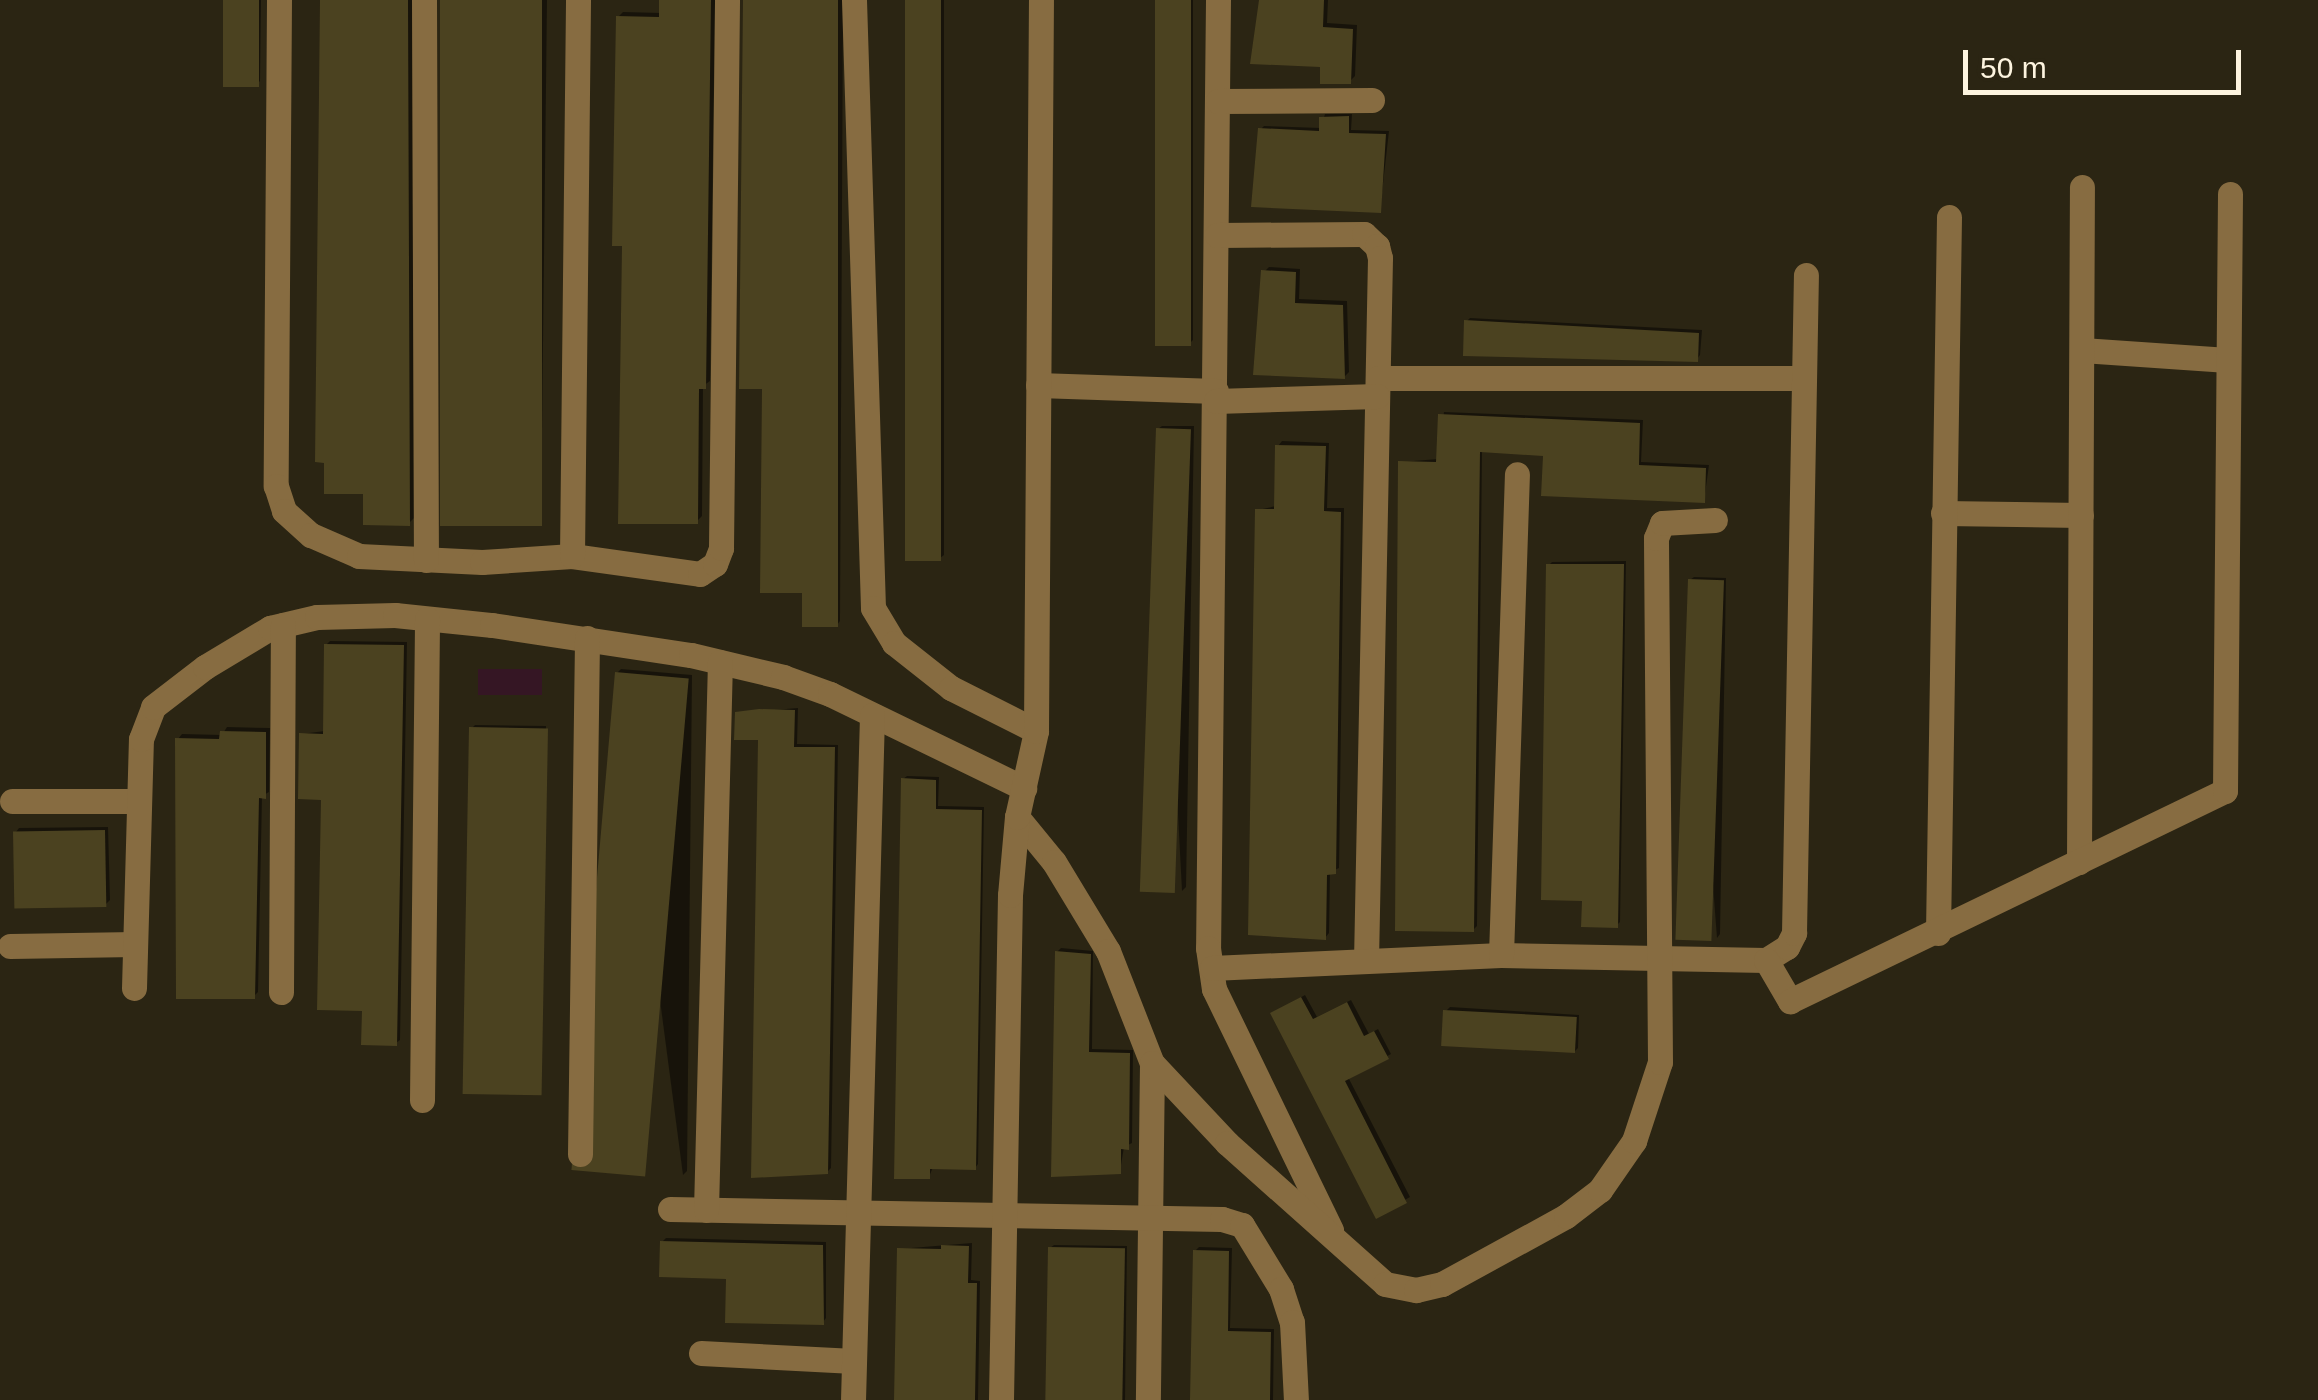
<!DOCTYPE html>
<html>
<head>
<meta charset="utf-8">
<style>
	body { margin:0 }
	#map { position:relative; width:2318px; height:1400px; overflow:hidden; background:#2b2513; font-family:Helvetica,sans-serif }
	div>[style] { position:absolute }
	.green>* { inset:0; background:#351624; transform-origin:0 0 }
	.shadow>* { inset:0; background:#0007 }
	.building>* { inset:0; background:#4b4220; transform-origin:0 0 }
	.minor>* { height:25px; margin:-12.5px; padding:0 12.5px; transform-origin:12.5px; border-radius:12.5px; background:#876c41 }
	span { translate:-50% -50%; white-space:nowrap; text-align:center; line-height:1.15; -webkit-text-stroke:10px #2b2513; paint-order:stroke }
	.scale { position:absolute; left:1963px; top:50px; width:278px; height:45px; box-sizing:border-box; border:5px solid #fdf4df; border-top:0; padding-left:12px; font-size:30px; line-height:35px; white-space:nowrap; color:#fdf4df; -webkit-text-stroke:8px #2b2513; paint-order:stroke }
</style>
</head>
<body>
<div id="map">
	<div class="green">
		<div style="left:478px;top:669px;width:64px;height:26px"></div>
	</div>
	<div class="shadow">
		<div style="clip-path:polygon(225px 0,261px 0,260px 81px,256px 85px)"></div>
		<div style="clip-path:polygon(322px 0,412px 0,414px 518px,409px 523px)"></div>
		<div style="clip-path:polygon(443px 0,547px 0,541px 517px,536px 522px)"></div>
		<div style="clip-path:polygon(662px 0,715px 0,710px 381px,703px 386px,702px 516px,697px 521px,624px 244px,618px 17px,623px 12px,662px 13px)"></div>
		<div style="clip-path:polygon(746px 0,843px 0,840px 621px,837px 625px,804px 591px,764px 387px)"></div>
		<div style="clip-path:polygon(908px 0,944px 0,944px 555px,940px 558px)"></div>
		<div style="clip-path:polygon(1157px 0,1193px 0,1193px 340px,1189px 344px)"></div>
		<div style="clip-path:polygon(1262px 0,1328px 0,1327px 23px,1357px 25px,1355px 76px,1350px 81px,1323px 65px,1253px 62px)"></div>
		<div style="clip-path:polygon(1325px 114px,1352px 114px,1351px 130px,1389px 131px,1380px 210px,1261px 129px,1264px 126px,1321px 128px)"></div>
		<div style="clip-path:polygon(1269px 267px,1300px 269px,1299px 299px,1347px 301px,1349px 372px,1344px 377px,1264px 272px)"></div>
		<div style="clip-path:polygon(1470px 318px,1702px 330px,1700px 355px,1697px 359px,1467px 321px)"></div>
		<div style="clip-path:polygon(1444px 412px,1643px 420px,1641px 462px,1709px 465px,1704px 501px,1545px 453px,1482px 450px,1477px 926px,1473px 930px,1401px 462px,1438px 459px)"></div>
		<div style="clip-path:polygon(1162px 426px,1194px 426px,1186px 887px,1182px 891px,1158px 429px)"></div>
		<div style="clip-path:polygon(1282px 441px,1329px 443px,1327px 508px,1344px 508px,1339px 868px,1330px 872px,1329px 933px,1325px 938px,1258px 510px,1276px 506px,1278px 446px)"></div>
		<div style="clip-path:polygon(1626px 561px,1620px 922px,1617px 925px,1585px 899px,1549px 565px,1552px 562px)"></div>
		<div style="clip-path:polygon(1694px 577px,1726px 578px,1720px 934px,1717px 938px,1690px 580px)"></div>
		<div style="clip-path:polygon(330px 641px,407px 642px,400px 1040px,396px 1043px,365px 1008px,324px 798px,301px 734px,325px 731px,326px 645px)"></div>
		<div style="clip-path:polygon(621px 669px,692px 675px,687px 1171px,683px 1175px,617px 673px)"></div>
		<div style="clip-path:polygon(798px 708px,797px 744px,838px 745px,831px 1168px,827px 1172px,761px 738px,737px 713px)"></div>
		<div style="clip-path:polygon(475px 725px,546px 726px,540px 1093px,472px 728px)"></div>
		<div style="clip-path:polygon(227px 727px,270px 728px,269px 792px,262px 796px,258px 992px,254px 996px,178px 739px,182px 734px,222px 735px)"></div>
		<div style="clip-path:polygon(907px 776px,939px 777px,938px 806px,984px 807px,978px 1164px,975px 1168px,933px 1167px,929px 1177px,903px 779px)"></div>
		<div style="clip-path:polygon(108px 827px,110px 900px,106px 904px,16px 832px,19px 828px)"></div>
		<div style="clip-path:polygon(1061px 948px,1093px 951px,1092px 1049px,1133px 1050px,1132px 1143px,1124px 1147px,1120px 1171px,1057px 952px)"></div>
		<div style="clip-path:polygon(1305px 995px,1317px 1017px,1351px 1000px,1369px 1034px,1378px 1029px,1391px 1054px,1348px 1077px,1410px 1197px,1377px 1216px,1273px 1013px)"></div>
		<div style="clip-path:polygon(1450px 1007px,1579px 1015px,1578px 1048px,1574px 1052px,1446px 1011px)"></div>
		<div style="clip-path:polygon(666px 1238px,826px 1242px,826px 1318px,823px 1322px,728px 1276px,662px 1242px)"></div>
		<div style="clip-path:polygon(972px 1243px,971px 1280px,980px 1281px,978px 1400px,896px 1400px,899px 1249px)"></div>
		<div style="clip-path:polygon(1054px 1245px,1127px 1246px,1125px 1400px,1048px 1400px,1050px 1248px)"></div>
		<div style="clip-path:polygon(1199px 1247px,1232px 1248px,1230px 1328px,1274px 1329px,1273px 1400px,1193px 1400px,1195px 1251px)"></div>
	</div>
	<div class="building">
		<div style="left:223px;top:0;width:36px;height:87px"></div>
		<div style="clip-path:polygon(320px 0,408px 0,410px 526px,363px 525px,363px 494px,324px 494px,324px 463px,315px 462px)"></div>
		<div style="left:440px;top:0;width:102px;height:526px"></div>
		<div style="clip-path:polygon(659px 0,711px 0,706px 389px,699px 389px,698px 524px,618px 524px,622px 246px,612px 246px,616px 16px,659px 17px)"></div>
		<div style="clip-path:polygon(743px 0,838px 0,838px 627px,802px 627px,802px 593px,760px 593px,762px 389px,739px 389px)"></div>
		<div style="left:905px;top:0;width:36px;height:561px"></div>
		<div style="left:1155px;top:0;width:36px;height:346px"></div>
		<div style="clip-path:polygon(1259px 0,1324px 0,1323px 27px,1353px 29px,1351px 84px,1320px 84px,1320px 67px,1250px 64px)"></div>
		<div style="clip-path:polygon(1349px 116px,1349px 133px,1386px 134px,1381px 213px,1251px 207px,1258px 128px,1319px 131px,1319px 117px)"></div>
		<div style="clip-path:polygon(1261px 270px,1296px 272px,1295px 303px,1343px 305px,1345px 379px,1253px 375px)"></div>
		<div style="clip-path:polygon(1464px 320px,1699px 333px,1698px 362px,1463px 356px)"></div>
		<div style="clip-path:polygon(1438px 414px,1640px 423px,1639px 465px,1706px 468px,1705px 503px,1541px 496px,1543px 456px,1480px 452px,1474px 932px,1395px 931px,1398px 461px,1436px 462px)"></div>
		<div style="left:1156px;top:428px;width:35px;height:464px;rotate:2deg"></div>
		<div style="clip-path:polygon(1275px 445px,1326px 446px,1324px 511px,1341px 512px,1336px 874px,1327px 875px,1326px 940px,1248px 935px,1255px 509px,1274px 509px)"></div>
		<div style="clip-path:polygon(1546px 564px,1624px 564px,1618px 928px,1581px 927px,1582px 901px,1541px 900px)"></div>
		<div style="left:1688px;top:579px;width:36px;height:361px;rotate:2deg"></div>
		<div style="clip-path:polygon(324px 644px,404px 645px,397px 1046px,361px 1045px,362px 1011px,317px 1010px,321px 800px,298px 799px,299px 733px,323px 734px)"></div>
		<div style="left:615px;top:672px;width:74px;height:500px;rotate:5deg"></div>
		<div style="clip-path:polygon(759px 709px,795px 710px,794px 747px,835px 747px,828px 1174px,751px 1178px,758px 740px,734px 740px,735px 712px)"></div>
		<div style="left:469px;top:727px;width:79px;height:367px;rotate:1deg"></div>
		<div style="clip-path:polygon(220px 731px,266px 732px,266px 799px,259px 798px,255px 999px,176px 999px,175px 738px,219px 739px)"></div>
		<div style="clip-path:polygon(901px 778px,936px 780px,936px 809px,982px 810px,976px 1170px,930px 1169px,930px 1179px,894px 1179px)"></div>
		<div style="left:105px;top:830px;width:77px;height:92px;rotate:89deg"></div>
		<div style="clip-path:polygon(1055px 951px,1091px 954px,1089px 1052px,1130px 1053px,1129px 1150px,1121px 1149px,1121px 1174px,1051px 1177px)"></div>
		<div style="clip-path:polygon(1301px 997px,1313px 1019px,1347px 1002px,1364px 1036px,1374px 1031px,1389px 1059px,1345px 1081px,1407px 1203px,1376px 1219px,1270px 1013px)"></div>
		<div style="left:1443px;top:1010px;width:134px;height:36px;rotate:3deg"></div>
		<div style="clip-path:polygon(660px 1241px,823px 1245px,824px 1325px,725px 1323px,726px 1279px,659px 1277px)"></div>
		<div style="clip-path:polygon(941px 1245px,969px 1246px,968px 1283px,977px 1283px,975px 1400px,894px 1400px,897px 1248px,941px 1249px)"></div>
		<div style="left:1048px;top:1247px;width:77px;height:153px;rotate:1deg"></div>
		<div style="clip-path:polygon(1193px 1250px,1229px 1251px,1228px 1331px,1271px 1332px,1270px 1400px,1190px 1400px)"></div>
	</div>
	<div class="minor">
		<div style="left:279px;top:0;width:486px;rotate:90.4deg"></div>
		<div style="left:276px;top:486px;width:26px;rotate:72deg"></div>
		<div style="left:284px;top:511px;width:36px;rotate:42deg"></div>
		<div style="left:311px;top:535px;width:52px;rotate:23.6deg"></div>
		<div style="left:359px;top:556px;width:123px;rotate:2.8deg"></div>
		<div style="left:482px;top:562px;width:90px;rotate:-3.8deg"></div>
		<div style="left:572px;top:556px;width:129px;rotate:8deg"></div>
		<div style="left:700px;top:574px;width:18px;rotate:-34deg"></div>
		<div style="left:715px;top:564px;width:17px;rotate:-69deg"></div>
		<div style="left:721px;top:548px;width:548px;rotate:-89.37deg"></div>
		<div style="left:424px;top:0;width:560px;rotate:89.8deg"></div>
		<div style="left:854px;top:0;width:608px;rotate:88.21deg"></div>
		<div style="left:873px;top:608px;width:41px;rotate:59deg"></div>
		<div style="left:894px;top:643px;width:73px;rotate:38.3deg"></div>
		<div style="left:951px;top:688px;width:95px;rotate:26.8deg"></div>
		<div style="left:1218px;top:0;width:948px;rotate:90.6deg"></div>
		<div style="left:1208px;top:948px;width:41px;rotate:81.7deg"></div>
		<div style="left:1214px;top:989px;width:268px;rotate:64.1deg"></div>
		<div style="left:1218px;top:101px;width:154px;rotate:-0.4deg"></div>
		<div style="left:1217px;top:235px;width:147px;rotate:-0.4deg"></div>
		<div style="left:1364px;top:234px;width:18px;rotate:43deg"></div>
		<div style="left:1377px;top:246px;width:12px;rotate:76deg"></div>
		<div style="left:1380px;top:258px;width:703px;rotate:91.14deg"></div>
		<div style="left:2082px;top:350px;width:146px;rotate:3.9deg"></div>
		<div style="left:1378px;top:378px;width:424px"></div>
		<div style="left:1038px;top:385px;width:178px;rotate:1.9deg"></div>
		<div style="left:1216px;top:401px;width:161px;rotate:-1.8deg"></div>
		<div style="left:1943px;top:513px;width:138px;rotate:0.8deg"></div>
		<div style="left:572px;top:556px;width:556px;rotate:-89.38deg"></div>
		<div style="left:12px;top:801px;width:126px"></div>
		<div style="left:1017px;top:817px;width:58px;rotate:50.6deg"></div>
		<div style="left:1054px;top:862px;width:104px;rotate:58.8deg"></div>
		<div style="left:1108px;top:951px;width:120px;rotate:68.6deg"></div>
		<div style="left:1152px;top:1063px;width:337px;rotate:90.7deg"></div>
		<div style="left:2079px;top:862px;width:675px;rotate:-89.75deg"></div>
		<div style="left:1938px;top:933px;width:716px;rotate:-89.12deg"></div>
		<div style="left:10px;top:946px;width:125px;rotate:-0.9deg"></div>
		<div style="left:1501px;top:955px;width:265px;rotate:1.1deg"></div>
		<div style="left:1766px;top:960px;width:25px;rotate:-32deg"></div>
		<div style="left:1787px;top:947px;width:16px;rotate:-63deg"></div>
		<div style="left:1794px;top:933px;width:658px;rotate:-88.96deg"></div>
		<div style="left:1766px;top:960px;width:48px;rotate:59.7deg"></div>
		<div style="left:1790px;top:1001px;width:483px;rotate:-25.8deg"></div>
		<div style="left:2225px;top:791px;width:597px;rotate:-89.52deg"></div>
		<div style="left:1212px;top:968px;width:289px;rotate:-2.6deg"></div>
		<div style="left:1501px;top:955px;width:481px;rotate:-88.1deg"></div>
		<div style="left:134px;top:988px;width:249px;rotate:-88.4deg"></div>
		<div style="left:141px;top:739px;width:34px;rotate:-69deg"></div>
		<div style="left:153px;top:707px;width:66px;rotate:-37.6deg"></div>
		<div style="left:205px;top:667px;width:76px;rotate:-31deg"></div>
		<div style="left:270px;top:628px;width:48px;rotate:-13.2deg"></div>
		<div style="left:317px;top:617px;width:78px;rotate:-1.5deg"></div>
		<div style="left:395px;top:615px;width:98px;rotate:5.9deg"></div>
		<div style="left:492px;top:625px;width:201px;rotate:8.6deg"></div>
		<div style="left:691px;top:655px;width:95px;rotate:13.4deg"></div>
		<div style="left:783px;top:677px;width:50px;rotate:19.9deg"></div>
		<div style="left:830px;top:694px;width:216px;rotate:25.9deg"></div>
		<div style="left:281px;top:992px;width:367px;rotate:-89.7deg"></div>
		<div style="left:1152px;top:1063px;width:110px;rotate:46.8deg"></div>
		<div style="left:1227px;top:1143px;width:212px;rotate:41.7deg"></div>
		<div style="left:1385px;top:1284px;width:32px;rotate:11deg"></div>
		<div style="left:1416px;top:1290px;width:27px;rotate:-13deg"></div>
		<div style="left:1442px;top:1284px;width:141px;rotate:-28.7deg"></div>
		<div style="left:1566px;top:1216px;width:43px;rotate:-37.4deg"></div>
		<div style="left:1600px;top:1190px;width:60px;rotate:-55.2deg"></div>
		<div style="left:1634px;top:1141px;width:83px;rotate:-71.8deg"></div>
		<div style="left:1660px;top:1062px;width:524px;rotate:-90.44deg"></div>
		<div style="left:1656px;top:538px;width:16px;rotate:-68deg"></div>
		<div style="left:1662px;top:523px;width:53px;rotate:-3.2deg"></div>
		<div style="left:422px;top:1100px;width:481px;rotate:-89.4deg"></div>
		<div style="left:580px;top:1154px;width:516px;rotate:-89.22deg"></div>
		<div style="left:670px;top:1209px;width:552px;rotate:1.04deg"></div>
		<div style="left:1222px;top:1219px;width:21px;rotate:17deg"></div>
		<div style="left:1242px;top:1225px;width:75px;rotate:58.6deg"></div>
		<div style="left:1281px;top:1289px;width:35px;rotate:72deg"></div>
		<div style="left:1292px;top:1322px;width:78px;rotate:87.1deg"></div>
		<div style="left:706px;top:1210px;width:548px;rotate:-88.54deg"></div>
		<div style="left:701px;top:1353px;width:153px;rotate:3deg"></div>
		<div style="left:853px;top:1400px;width:685px;rotate:-88.41deg"></div>
		<div style="left:1001px;top:1400px;width:505px;rotate:-88.98deg"></div>
		<div style="left:1010px;top:895px;width:78px;rotate:-84.9deg"></div>
		<div style="left:1017px;top:817px;width:88px;rotate:-77.5deg"></div>
		<div style="left:1036px;top:731px;width:731px;rotate:-89.61deg"></div>
	</div>
	<div class="scale">50 m</div>
</div>
</body>
</html>
